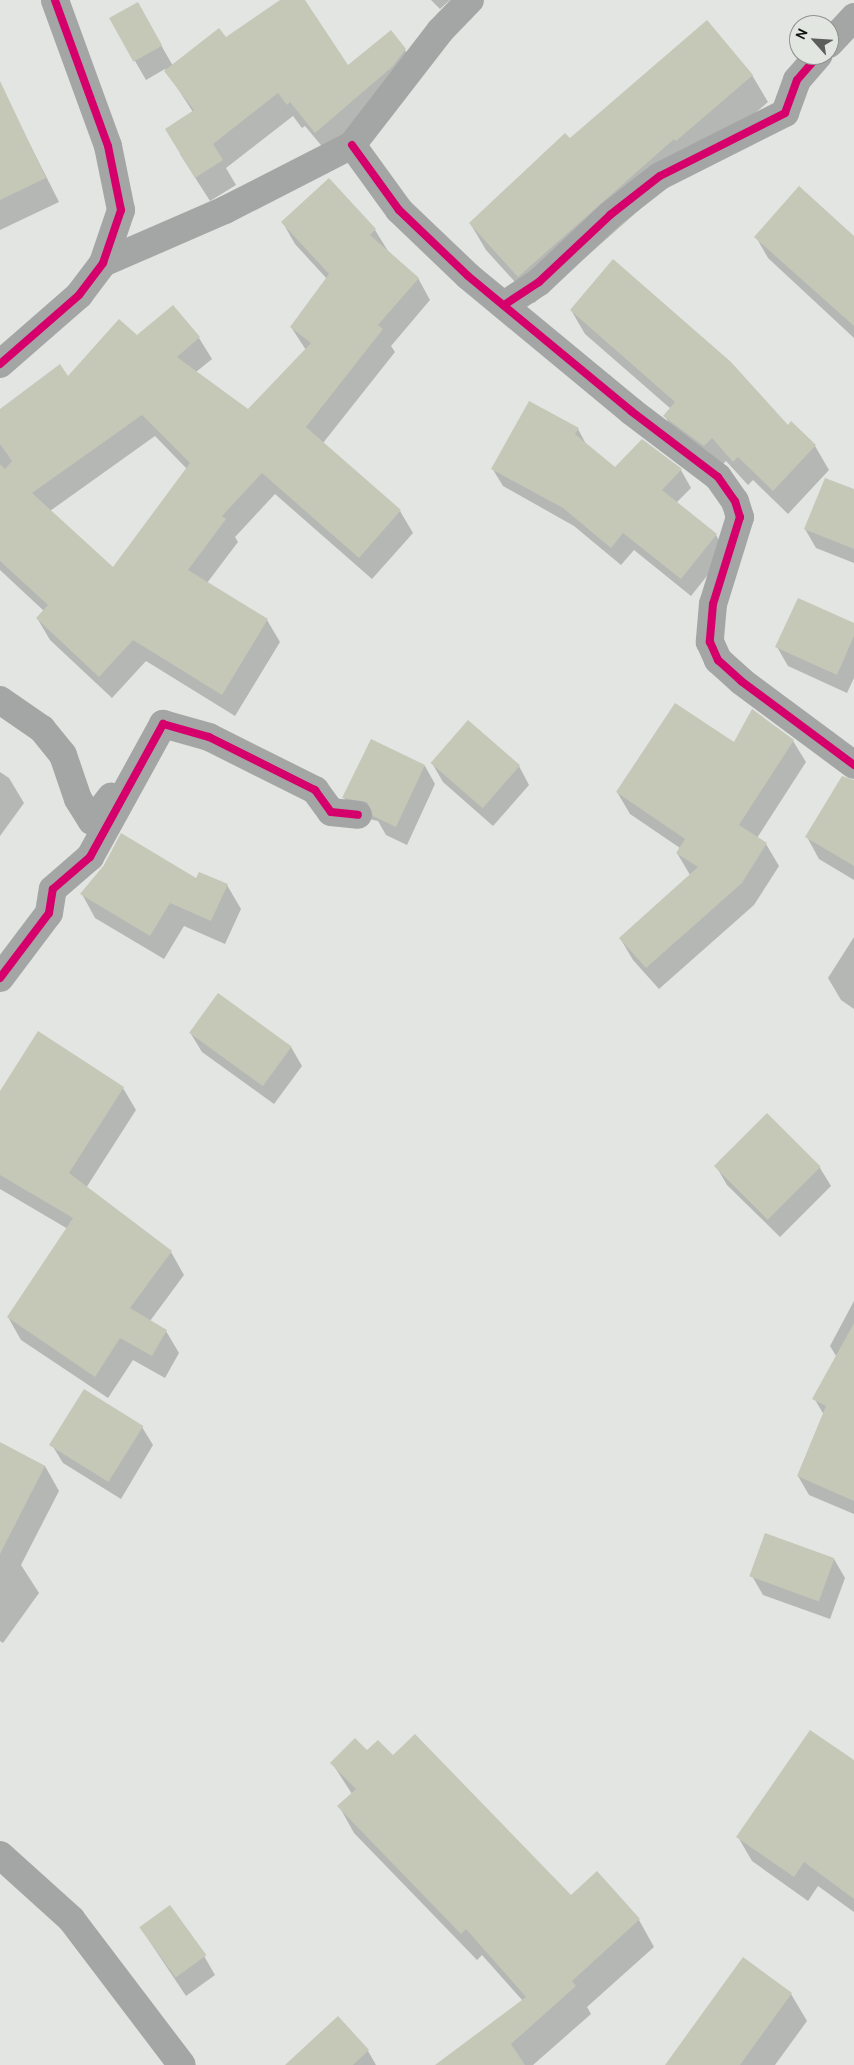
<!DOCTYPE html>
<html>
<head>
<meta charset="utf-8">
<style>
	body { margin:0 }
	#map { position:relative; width:854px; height:2065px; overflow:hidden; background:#e3e5e2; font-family:Cabin,sans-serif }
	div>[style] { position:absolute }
	.shadow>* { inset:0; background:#0003 }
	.building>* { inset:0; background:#c5c7b7; transform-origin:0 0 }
	.minor>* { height:28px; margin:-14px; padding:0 14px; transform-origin:14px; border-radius:14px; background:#a4a5a5 }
	.cycleway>* { height:8px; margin:-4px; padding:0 4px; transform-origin:4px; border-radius:4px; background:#d6006c }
	span { translate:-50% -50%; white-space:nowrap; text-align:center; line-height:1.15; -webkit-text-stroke:4px #e2e6e1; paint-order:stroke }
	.north { position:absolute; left:789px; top:15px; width:50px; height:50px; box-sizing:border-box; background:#e2e6e1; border:1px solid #8f928f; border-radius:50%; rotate:296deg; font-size:14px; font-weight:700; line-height:20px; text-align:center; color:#131513 }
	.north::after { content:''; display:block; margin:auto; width:18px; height:22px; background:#5c5e5b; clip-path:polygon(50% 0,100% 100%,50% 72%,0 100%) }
</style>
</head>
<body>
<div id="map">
	<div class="shadow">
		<div style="clip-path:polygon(282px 0,303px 0,348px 67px,405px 50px,419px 74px,330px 156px,305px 126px,302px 128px,293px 116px,226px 168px,236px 185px,210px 201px,180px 154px,193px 112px,165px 69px,146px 80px,135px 61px,137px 3px,173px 66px,226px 39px)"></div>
		<div style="clip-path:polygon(431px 0,450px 0,440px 9px)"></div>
		<div style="clip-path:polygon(752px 75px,768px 102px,692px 167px,690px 165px,534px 303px,486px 250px,470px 223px,570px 140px)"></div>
		<div style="clip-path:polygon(6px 97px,59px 202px,0 230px,0 100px)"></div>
		<div style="clip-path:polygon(evenodd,283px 223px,375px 230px,388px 251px,418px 278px,430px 300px,391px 346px,395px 352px,323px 443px,400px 511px,413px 533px,372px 579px,275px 494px,235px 537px,238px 542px,207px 583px,267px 620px,280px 642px,235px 716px,146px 661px,112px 698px,50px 640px,37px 618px,44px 611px,0 570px,0 412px,68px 378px,137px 337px,173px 307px,199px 338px,212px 359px,196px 372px,248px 411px,306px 350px,291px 327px,327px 279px,295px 244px,283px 223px,155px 436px,187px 469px,113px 569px,50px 511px,155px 436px)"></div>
		<div style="clip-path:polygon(756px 237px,854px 237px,854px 338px,768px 258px)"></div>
		<div style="clip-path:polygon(571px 310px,815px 446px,829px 470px,788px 514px,753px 480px,748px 485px,726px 461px,718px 470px,678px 440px,665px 416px,671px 409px,585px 334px)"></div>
		<div style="clip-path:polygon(578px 429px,587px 446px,615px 469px,681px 470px,691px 488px,676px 503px,716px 535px,726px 552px,691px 596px,634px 550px,621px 565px,574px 526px,503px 486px,492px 468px)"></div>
		<div style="clip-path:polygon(854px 491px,854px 563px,816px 548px,805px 529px)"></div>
		<div style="clip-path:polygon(854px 624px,854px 678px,847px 693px,788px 666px,777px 647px)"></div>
		<div style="clip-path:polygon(793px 741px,806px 762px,757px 838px,766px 844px,779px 866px,754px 905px,659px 989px,633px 960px,620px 938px,690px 875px,677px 853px,680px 848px,630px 814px,617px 792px,734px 744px)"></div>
		<div style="clip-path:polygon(432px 763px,519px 766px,529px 785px,493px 826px,443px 782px)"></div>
		<div style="clip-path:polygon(425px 766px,435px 784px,407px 845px,386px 835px,378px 821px,355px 816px,344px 798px)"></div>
		<div style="clip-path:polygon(0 772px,9px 778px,24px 803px,0 836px)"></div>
		<div style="clip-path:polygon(854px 786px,854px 880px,819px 859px,807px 837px)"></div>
		<div style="clip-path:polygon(197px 880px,227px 885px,241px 909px,225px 944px,184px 926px,164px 959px,95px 918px,82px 894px)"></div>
		<div style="clip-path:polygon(854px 937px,854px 1009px,841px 1000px,828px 978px)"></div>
		<div style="clip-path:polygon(219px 995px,291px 1047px,302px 1066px,274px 1104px,202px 1052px,191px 1034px)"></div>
		<div style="clip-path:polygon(123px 1088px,136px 1110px,86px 1188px,171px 1252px,184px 1275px,150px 1321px,166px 1331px,179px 1353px,165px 1378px,133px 1360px,108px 1398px,21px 1340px,8px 1317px,68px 1229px,0 1189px,0 1093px)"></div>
		<div style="clip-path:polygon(716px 1166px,820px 1168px,831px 1186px,780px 1237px,727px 1185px)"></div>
		<div style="clip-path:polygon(854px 1301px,854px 1371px,841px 1364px,830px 1346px)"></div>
		<div style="clip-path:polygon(854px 1382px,854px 1514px,809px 1495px,798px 1476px,824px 1415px,814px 1398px)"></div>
		<div style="clip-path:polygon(142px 1427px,153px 1445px,121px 1499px,63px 1463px,52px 1445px)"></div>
		<div style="clip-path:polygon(0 1443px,45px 1466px,59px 1491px,21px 1565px,39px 1593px,3px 1643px,0 1641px)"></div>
		<div style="clip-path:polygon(834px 1559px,845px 1578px,830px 1619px,763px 1595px,752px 1576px)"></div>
		<div style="clip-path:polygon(367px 1752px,393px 1757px,571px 1896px,596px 1873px,639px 1920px,654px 1947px,587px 2007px,591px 2014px,533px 2065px,450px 2065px,523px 2001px,482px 1955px,477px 1960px,354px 1833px,339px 1806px,352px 1794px,332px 1763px)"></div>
		<div style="clip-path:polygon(854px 1762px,854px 1912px,818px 1886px,808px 1901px,752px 1861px,738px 1837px)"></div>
		<div style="clip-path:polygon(140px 1927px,204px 1956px,215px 1975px,186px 1996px)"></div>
		<div style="clip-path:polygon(791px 1994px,807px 2021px,775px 2065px,666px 2065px)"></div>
		<div style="clip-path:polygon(368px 2051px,376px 2065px,287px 2065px)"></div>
	</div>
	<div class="building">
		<div style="clip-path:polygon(280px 0,305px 0,348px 65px,391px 30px,406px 49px,392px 67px,315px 133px,290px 102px,287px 105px,278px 93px,213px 144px,223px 160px,195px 178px,165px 129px,194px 110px,164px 71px,219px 28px,226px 37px)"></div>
		<div style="left:138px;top:2px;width:50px;height:33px;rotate:61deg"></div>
		<div style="clip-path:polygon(707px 20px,753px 75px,676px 141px,674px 139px,518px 277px,469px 223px,565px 133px,570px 138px)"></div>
		<div style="clip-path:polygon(0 81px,46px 178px,0 200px)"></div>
		<div style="clip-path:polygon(evenodd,329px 178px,376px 229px,370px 235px,419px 278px,378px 325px,383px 329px,306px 427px,401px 510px,359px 558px,262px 473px,222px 516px,226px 519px,188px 570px,268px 619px,222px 695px,133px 640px,99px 677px,36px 618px,48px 605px,0 561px,0 464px,5px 469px,12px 461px,0 444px,0 409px,60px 364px,68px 376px,119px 319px,137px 335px,173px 305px,200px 337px,177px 357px,248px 409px,311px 343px,290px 327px,329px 274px,281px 222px,329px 178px,142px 415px,190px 463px,113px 567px,32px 493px,142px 415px)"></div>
		<div style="clip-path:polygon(799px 186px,854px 236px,854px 326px,754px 237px)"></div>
		<div style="clip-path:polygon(613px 259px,731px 362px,788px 425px,791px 421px,816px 445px,773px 491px,738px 457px,733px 462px,712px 438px,704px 446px,663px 416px,675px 402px,570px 310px)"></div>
		<div style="clip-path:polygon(529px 401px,579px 428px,575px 434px,615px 467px,642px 439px,682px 469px,662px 490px,717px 534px,681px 579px,623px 533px,611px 548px,563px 508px,491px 469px)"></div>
		<div style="clip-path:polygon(825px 478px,854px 489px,854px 549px,804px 529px)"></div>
		<div style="clip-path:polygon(798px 598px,854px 623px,854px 636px,837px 675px,775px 647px)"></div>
		<div style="clip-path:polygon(675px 703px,734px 742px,752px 709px,794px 740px,739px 825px,767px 843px,742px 883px,646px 968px,619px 938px,698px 867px,676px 853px,685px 839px,616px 792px)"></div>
		<div style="left:468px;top:720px;width:69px;height:57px;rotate:41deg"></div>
		<div style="clip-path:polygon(371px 739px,425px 765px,396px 827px,373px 816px,367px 802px,342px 798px)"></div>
		<div style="clip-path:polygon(842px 776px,854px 780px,854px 866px,805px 837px)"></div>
		<div style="clip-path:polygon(121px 833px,196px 878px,199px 872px,228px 884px,211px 921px,170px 903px,150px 936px,80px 894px,104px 865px)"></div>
		<div style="left:218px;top:993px;width:91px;height:49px;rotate:36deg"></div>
		<div style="clip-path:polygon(38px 1031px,124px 1087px,69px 1173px,172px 1251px,130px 1308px,167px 1330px,152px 1356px,120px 1338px,95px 1377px,7px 1317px,73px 1218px,0 1175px,0 1091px)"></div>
		<div style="left:767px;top:1113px;width:76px;height:75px;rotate:45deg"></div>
		<div style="clip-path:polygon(854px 1323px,854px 1501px,797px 1476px,826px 1406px,812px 1399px)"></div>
		<div style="left:84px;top:1389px;width:70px;height:66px;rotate:32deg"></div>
		<div style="clip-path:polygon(0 1442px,45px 1466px,0 1554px)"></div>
		<div style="left:765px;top:1533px;width:74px;height:46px;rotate:20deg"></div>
		<div style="clip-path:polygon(810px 1730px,854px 1760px,854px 1899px,804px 1862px,794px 1877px,736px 1837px)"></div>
		<div style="clip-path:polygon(415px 1734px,571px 1895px,597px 1871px,640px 1919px,572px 1981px,576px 1986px,511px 2044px,525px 2065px,435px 2065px,526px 1997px,466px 1929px,461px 1934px,337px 1806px,356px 1789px,330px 1763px,355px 1738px,367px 1750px,378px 1740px,393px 1755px)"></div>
		<div style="left:170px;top:1905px;width:62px;height:38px;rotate:54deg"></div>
		<div style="clip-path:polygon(743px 1957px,792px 1993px,740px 2065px,665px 2065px)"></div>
		<div style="clip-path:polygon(338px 2016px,369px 2050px,353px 2065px,285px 2065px)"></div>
	</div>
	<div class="minor">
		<div style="left:829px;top:44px;width:37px;rotate:-47deg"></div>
		<div style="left:352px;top:145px;width:80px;rotate:54.1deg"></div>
		<div style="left:399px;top:210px;width:95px;rotate:43.7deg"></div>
		<div style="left:468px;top:276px;width:212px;rotate:39.6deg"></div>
		<div style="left:631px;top:411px;width:109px;rotate:37.2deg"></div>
		<div style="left:718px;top:477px;width:29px;rotate:55deg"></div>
		<div style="left:735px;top:501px;width:17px;rotate:73deg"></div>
		<div style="left:740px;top:517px;width:91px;rotate:107.2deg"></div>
		<div style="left:713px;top:604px;width:38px;rotate:95deg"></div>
		<div style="left:710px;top:642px;width:20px;rotate:66deg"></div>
		<div style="left:718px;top:660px;width:31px;rotate:42deg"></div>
		<div style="left:741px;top:681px;width:141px;rotate:36.6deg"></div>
		<div style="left:103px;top:263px;width:133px;rotate:-23.5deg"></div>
		<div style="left:225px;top:210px;width:143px;rotate:-27.1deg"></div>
		<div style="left:352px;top:145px;width:144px;rotate:-52.3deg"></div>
		<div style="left:440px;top:31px;width:43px;rotate:-45.9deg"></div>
		<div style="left:504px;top:305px;width:42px;rotate:-33.3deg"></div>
		<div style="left:539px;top:282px;width:98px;rotate:-43.3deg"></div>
		<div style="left:610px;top:215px;width:63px;rotate:-38deg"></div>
		<div style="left:660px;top:176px;width:140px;rotate:-26.7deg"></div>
		<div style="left:785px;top:113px;width:35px;rotate:-70deg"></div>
		<div style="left:797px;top:80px;width:33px;rotate:-49deg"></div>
		<div style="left:0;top:364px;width:105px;rotate:-41.1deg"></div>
		<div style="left:79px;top:295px;width:40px;rotate:-53deg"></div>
		<div style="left:103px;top:263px;width:56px;rotate:-71.2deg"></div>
		<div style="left:121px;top:210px;width:65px;rotate:-101.5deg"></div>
		<div style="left:108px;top:146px;width:155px;rotate:-110deg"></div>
		<div style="left:0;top:700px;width:51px;rotate:34.6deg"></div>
		<div style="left:42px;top:729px;width:33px;rotate:51deg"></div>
		<div style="left:63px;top:755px;width:46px;rotate:71.2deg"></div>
		<div style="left:78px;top:799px;width:26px;rotate:58deg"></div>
		<div style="left:92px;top:821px;width:31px;rotate:-52deg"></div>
		<div style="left:0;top:978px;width:81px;rotate:-53deg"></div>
		<div style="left:49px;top:913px;width:24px;rotate:-81deg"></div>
		<div style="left:53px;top:889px;width:49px;rotate:-40.9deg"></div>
		<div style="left:90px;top:857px;width:152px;rotate:-61.2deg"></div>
		<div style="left:163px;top:724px;width:48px;rotate:15.8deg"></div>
		<div style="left:209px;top:737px;width:119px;rotate:26.6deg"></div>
		<div style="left:315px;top:790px;width:27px;rotate:54deg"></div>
		<div style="left:331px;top:812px;width:27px;rotate:6deg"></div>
		<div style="left:0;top:1855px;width:96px;rotate:42deg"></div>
		<div style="left:71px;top:1919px;width:183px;rotate:52.8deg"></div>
	</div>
	<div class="cycleway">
		<div style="left:352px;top:145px;width:80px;rotate:54.1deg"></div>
		<div style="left:399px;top:210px;width:95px;rotate:43.7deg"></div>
		<div style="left:468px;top:276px;width:212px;rotate:39.6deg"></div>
		<div style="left:631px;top:411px;width:109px;rotate:37.2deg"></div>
		<div style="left:718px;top:477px;width:29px;rotate:55deg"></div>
		<div style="left:735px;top:501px;width:17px;rotate:73deg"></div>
		<div style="left:740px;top:517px;width:91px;rotate:107.2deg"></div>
		<div style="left:713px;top:604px;width:38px;rotate:95deg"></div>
		<div style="left:710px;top:642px;width:20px;rotate:66deg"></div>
		<div style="left:718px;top:660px;width:31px;rotate:42deg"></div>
		<div style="left:741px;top:681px;width:141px;rotate:36.6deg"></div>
		<div style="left:504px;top:305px;width:42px;rotate:-33.3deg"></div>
		<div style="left:539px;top:282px;width:98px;rotate:-43.3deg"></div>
		<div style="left:610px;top:215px;width:63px;rotate:-38deg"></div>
		<div style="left:660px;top:176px;width:140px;rotate:-26.7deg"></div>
		<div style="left:785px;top:113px;width:35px;rotate:-70deg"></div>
		<div style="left:797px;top:80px;width:33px;rotate:-49deg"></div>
		<div style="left:0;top:364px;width:105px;rotate:-41.1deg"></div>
		<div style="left:79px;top:295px;width:40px;rotate:-53deg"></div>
		<div style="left:103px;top:263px;width:56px;rotate:-71.2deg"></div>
		<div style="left:121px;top:210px;width:65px;rotate:-101.5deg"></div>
		<div style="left:108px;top:146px;width:155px;rotate:-110deg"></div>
		<div style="left:0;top:978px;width:81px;rotate:-53deg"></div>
		<div style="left:49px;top:913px;width:24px;rotate:-81deg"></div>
		<div style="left:53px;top:889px;width:49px;rotate:-40.9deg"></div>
		<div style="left:90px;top:857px;width:152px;rotate:-61.2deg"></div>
		<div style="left:163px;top:724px;width:48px;rotate:15.8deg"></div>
		<div style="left:209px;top:737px;width:119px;rotate:26.6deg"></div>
		<div style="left:315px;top:790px;width:27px;rotate:54deg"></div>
		<div style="left:331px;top:812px;width:27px;rotate:6deg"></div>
	</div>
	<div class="north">N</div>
</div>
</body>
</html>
